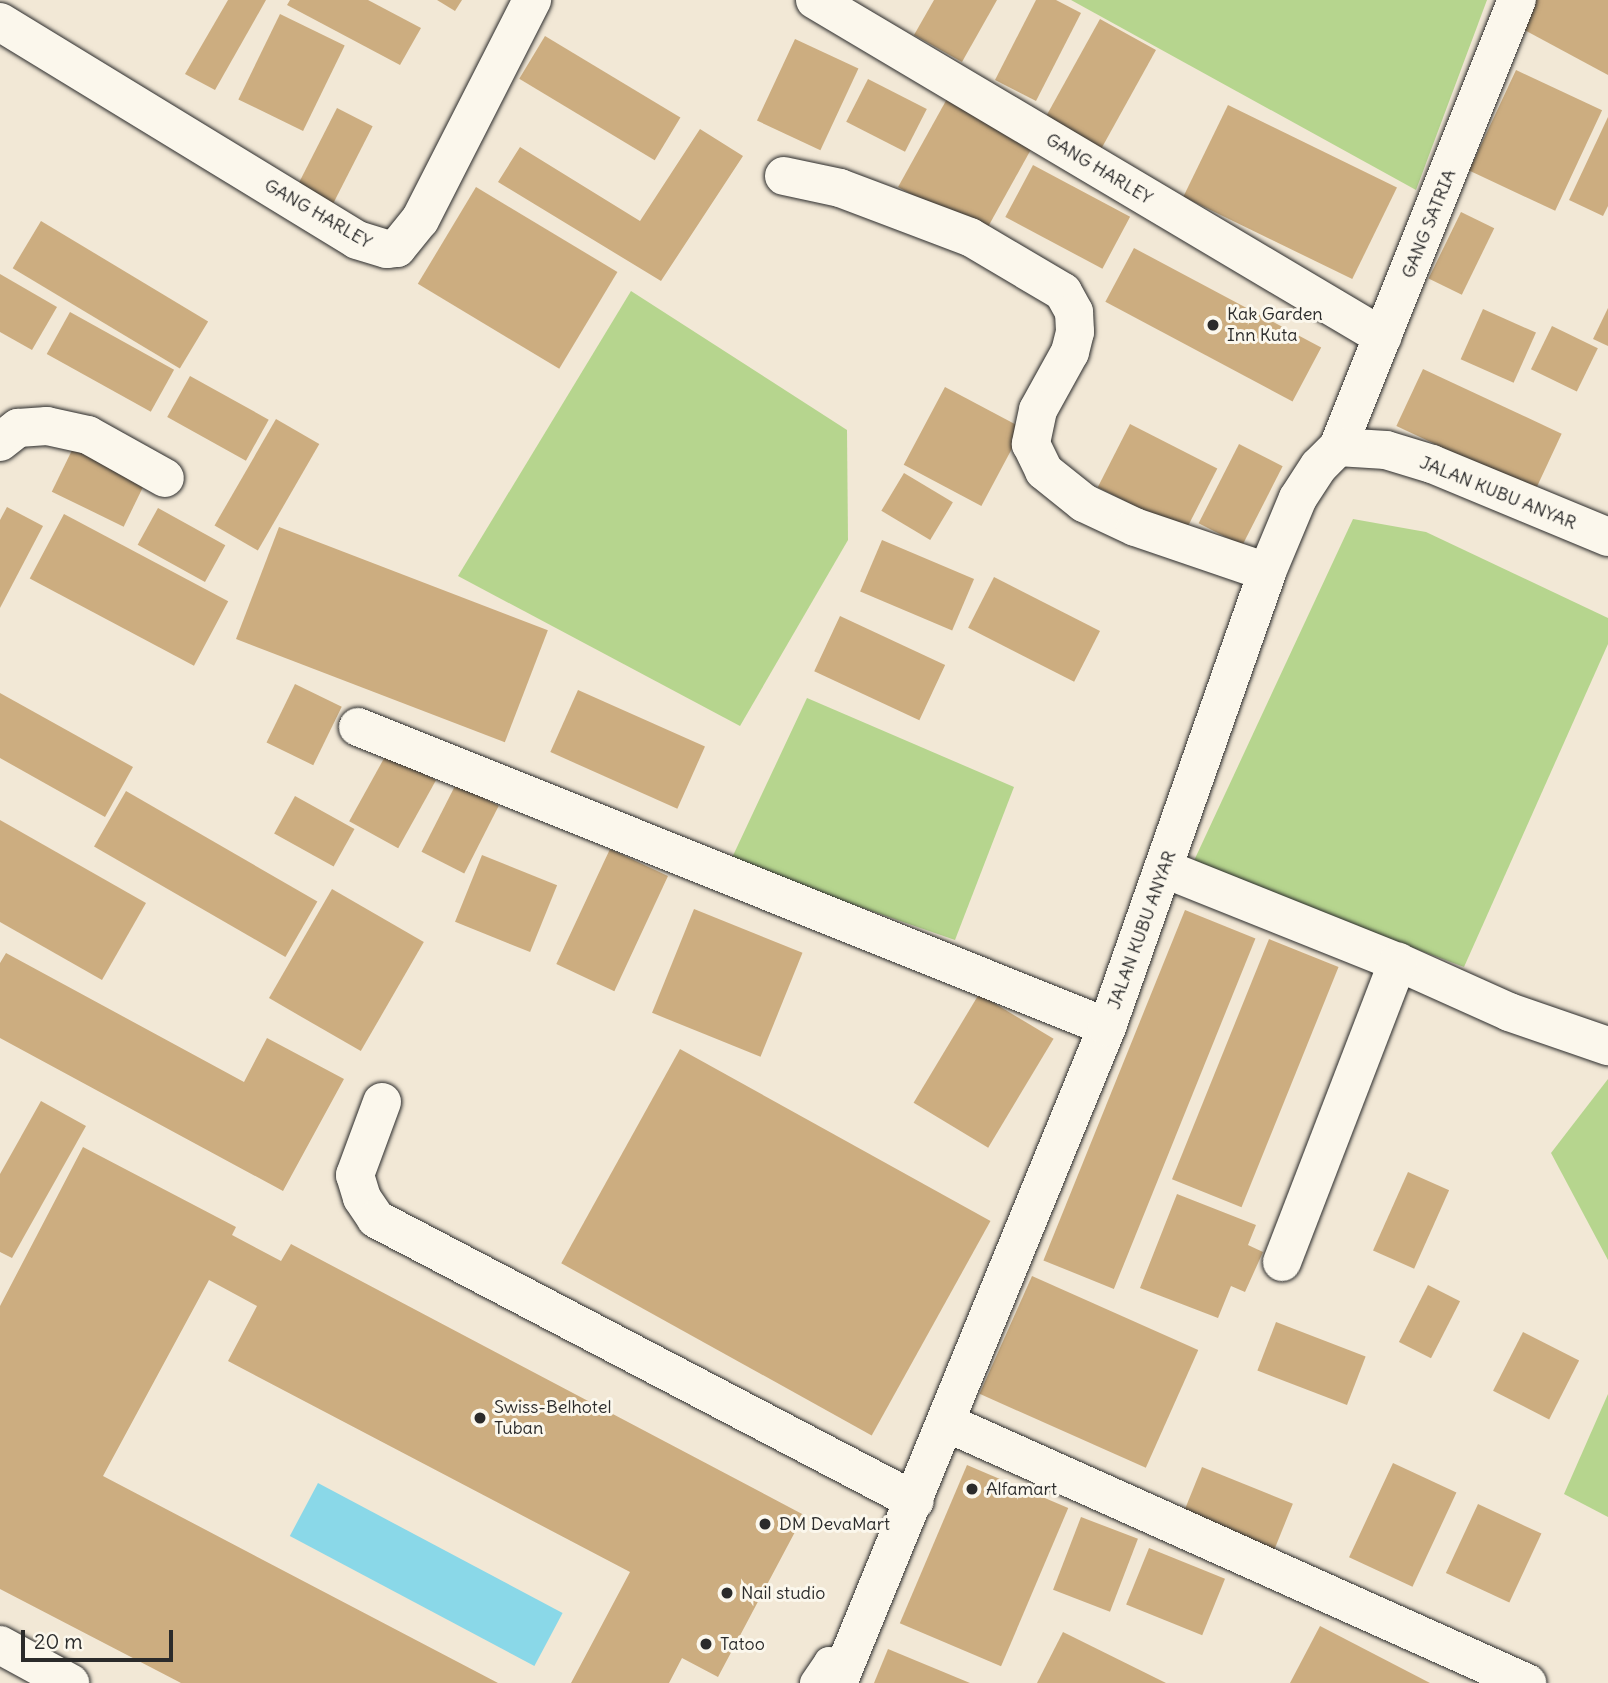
<!DOCTYPE html>
<html>
<head>
<meta charset="utf-8">
<style>
	body { margin:0 }
	#map { position:relative; width:1608px; height:1683px; overflow:hidden; background:#f2e8d6; font-family:Delius,sans-serif }
	div>[style] { position:absolute }
	.green>* { inset:0; background:#b6d58e }
	.water>* { inset:0; background:#8ad8e8; transform-origin:0 0 }
	.building>* { inset:0; background:#ccad80; transform-origin:0 0 }
	.roads { filter:drop-shadow(0 0 2px #2b2b2b) drop-shadow(0 0 2px #2b2b2b) }
	.service>* { height:30px; margin:-15px; padding:0 15px; transform-origin:15px; border-radius:15px; background:#fbf7ec }
	.minor>* { height:38px; margin:-19px; padding:0 19px; transform-origin:19px; border-radius:19px; background:#fbf7ec }
	.tertiary>* { height:38px; margin:-19px; padding:0 19px; transform-origin:19px; border-radius:19px; background:#fbf7ec }
	.dots>* { width:19px; height:19px; translate:-50% -50%; box-sizing:border-box; border:4px solid #fbf7ec; border-radius:50% }
	span { translate:-50% -50%; white-space:nowrap; text-align:center; line-height:1.15; -webkit-text-stroke:6px #fbf7ec; paint-order:stroke }
	.street-label { font-size:18px; color:#2b2b2b }
	.poi-label { font-size:18px; color:#2b2b2b }
	.left { translate:0 -50%; text-align:left }
	.scale { position:absolute; left:21px; top:1630px; width:152px; height:32px; box-sizing:border-box; border:4px solid #2b2b2b; border-top:0; padding-left:9px; font-size:21px; line-height:24px; white-space:nowrap; color:#2b2b2b; -webkit-text-stroke:5px #fbf7ec; paint-order:stroke }
</style>
</head>
<body>
<div id="map">
	<div class="green">
		<div style="clip-path:polygon(1071px 0,1487px 0,1416px 190px)"></div>
		<div style="clip-path:polygon(631px 291px,847px 430px,848px 540px,740px 726px,458px 576px)"></div>
		<div style="clip-path:polygon(1353px 519px,1426px 532px,1608px 618px,1608px 644px,1464px 967px,1192px 865px)"></div>
		<div style="clip-path:polygon(807px 698px,1014px 787px,955px 940px,730px 862px)"></div>
		<div style="clip-path:polygon(1608px 1079px,1608px 1260px,1551px 1153px)"></div>
		<div style="clip-path:polygon(1608px 1394px,1608px 1517px,1564px 1494px)"></div>
	</div>
	<div class="water">
		<div style="left:318px;top:1483px;width:277px;height:60px;rotate:28deg"></div>
	</div>
	<div class="building">
		<div style="clip-path:polygon(228px 0,266px 0,215px 90px,185px 74px)"></div>
		<div style="clip-path:polygon(290px 0,368px 0,421px 28px,400px 65px,287px 5px)"></div>
		<div style="clip-path:polygon(437px 0,462px 0,455px 11px)"></div>
		<div style="clip-path:polygon(934px 0,997px 0,962px 62px,914px 35px)"></div>
		<div style="clip-path:polygon(1036px 0,1056px 0,1081px 13px,1036px 101px,995px 80px)"></div>
		<div style="clip-path:polygon(1534px 0,1608px 0,1608px 75px,1519px 27px)"></div>
		<div style="left:280px;top:14px;width:72px;height:95px;rotate:26deg"></div>
		<div style="left:1100px;top:19px;width:64px;height:118px;rotate:29deg"></div>
		<div style="left:545px;top:36px;width:158px;height:50px;rotate:31deg"></div>
		<div style="left:795px;top:39px;width:70px;height:90px;rotate:25deg"></div>
		<div style="left:1516px;top:70px;width:95px;height:111px;rotate:25deg"></div>
		<div style="left:868px;top:79px;width:66px;height:48px;rotate:27deg"></div>
		<div style="left:948px;top:97px;width:98px;height:103px;rotate:29deg"></div>
		<div style="left:1228px;top:105px;width:188px;height:102px;rotate:26deg"></div>
		<div style="left:337px;top:108px;width:40px;height:90px;rotate:27deg"></div>
		<div style="clip-path:polygon(1608px 117px,1608px 206px,1603px 216px,1569px 200px)"></div>
		<div style="clip-path:polygon(700px 129px,743px 156px,661px 281px,498px 182px,520px 147px,640px 221px)"></div>
		<div style="left:1033px;top:165px;width:110px;height:59px;rotate:28deg"></div>
		<div style="left:476px;top:187px;width:165px;height:113px;rotate:31deg"></div>
		<div style="left:1461px;top:212px;width:37px;height:74px;rotate:26deg"></div>
		<div style="left:41px;top:221px;width:195px;height:55px;rotate:31deg"></div>
		<div style="left:1134px;top:248px;width:212px;height:61px;rotate:28deg"></div>
		<div style="clip-path:polygon(0 274px,57px 307px,32px 350px,0 332px)"></div>
		<div style="clip-path:polygon(1608px 308px,1608px 346px,1593px 339px)"></div>
		<div style="left:1483px;top:309px;width:58px;height:55px;rotate:24deg"></div>
		<div style="left:70px;top:312px;width:119px;height:48px;rotate:29deg"></div>
		<div style="left:1552px;top:326px;width:51px;height:48px;rotate:26deg"></div>
		<div style="left:1423px;top:369px;width:153px;height:63px;rotate:25deg"></div>
		<div style="left:190px;top:376px;width:90px;height:47px;rotate:29deg"></div>
		<div style="left:945px;top:387px;width:88px;height:88px;rotate:28deg"></div>
		<div style="left:276px;top:419px;width:50px;height:123px;rotate:30deg"></div>
		<div style="left:1130px;top:424px;width:98px;height:71px;rotate:27deg"></div>
		<div style="left:75px;top:444px;width:80px;height:53px;rotate:26deg"></div>
		<div style="left:1239px;top:444px;width:49px;height:89px;rotate:27deg"></div>
		<div style="left:904px;top:473px;width:57px;height:44px;rotate:31deg"></div>
		<div style="clip-path:polygon(7px 507px,43px 526px,0 608px,0 520px)"></div>
		<div style="left:158px;top:508px;width:77px;height:42px;rotate:29deg"></div>
		<div style="left:64px;top:514px;width:186px;height:73px;rotate:28deg"></div>
		<div style="left:279px;top:527px;width:288px;height:120px;rotate:21deg"></div>
		<div style="left:882px;top:540px;width:100px;height:56px;rotate:23deg"></div>
		<div style="left:994px;top:577px;width:119px;height:57px;rotate:27deg"></div>
		<div style="left:840px;top:616px;width:116px;height:61px;rotate:25deg"></div>
		<div style="left:295px;top:684px;width:52px;height:65px;rotate:26deg"></div>
		<div style="left:578px;top:690px;width:139px;height:68px;rotate:24deg"></div>
		<div style="clip-path:polygon(0 693px,133px 767px,105px 817px,0 758px)"></div>
		<div style="left:387px;top:753px;width:56px;height:78px;rotate:29deg"></div>
		<div style="left:456px;top:784px;width:48px;height:76px;rotate:27deg"></div>
		<div style="left:126px;top:791px;width:221px;height:64px;rotate:30deg"></div>
		<div style="left:295px;top:796px;width:68px;height:43px;rotate:29deg"></div>
		<div style="clip-path:polygon(0 820px,146px 903px,102px 980px,0 922px)"></div>
		<div style="left:610px;top:849px;width:64px;height:127px;rotate:25deg"></div>
		<div style="left:482px;top:855px;width:81px;height:72px;rotate:22deg"></div>
		<div style="left:332px;top:889px;width:106px;height:126px;rotate:30deg"></div>
		<div style="left:694px;top:909px;width:117px;height:112px;rotate:22deg"></div>
		<div style="left:1185px;top:910px;width:76px;height:378px;rotate:22deg"></div>
		<div style="left:1269px;top:939px;width:75px;height:259px;rotate:22deg"></div>
		<div style="clip-path:polygon(6px 953px,244px 1082px,267px 1038px,344px 1079px,283px 1191px,0 1038px,0 963px)"></div>
		<div style="left:979px;top:994px;width:87px;height:127px;rotate:31deg"></div>
		<div style="left:680px;top:1049px;width:355px;height:245px;rotate:29deg"></div>
		<div style="clip-path:polygon(41px 1101px,86px 1126px,12px 1258px,0 1252px,0 1174px)"></div>
		<div style="clip-path:polygon(83px 1147px,236px 1227px,232px 1235px,281px 1261px,291px 1244px,804px 1515px,718px 1677px,682px 1658px,669px 1683px,571px 1683px,630px 1572px,228px 1361px,257px 1306px,209px 1280px,103px 1476px,498px 1683px,181px 1683px,0 1589px,0 1306px)"></div>
		<div style="left:1408px;top:1172px;width:45px;height:86px;rotate:24deg"></div>
		<div style="clip-path:polygon(1177px 1194px,1256px 1225px,1248px 1245px,1263px 1252px,1245px 1292px,1231px 1286px,1218px 1318px,1140px 1288px)"></div>
		<div style="left:1032px;top:1276px;width:182px;height:129px;rotate:24deg"></div>
		<div style="left:1428px;top:1285px;width:36px;height:64px;rotate:27deg"></div>
		<div style="left:1276px;top:1322px;width:96px;height:52px;rotate:21deg"></div>
		<div style="left:1523px;top:1332px;width:63px;height:66px;rotate:27deg"></div>
		<div style="left:1393px;top:1463px;width:70px;height:104px;rotate:25deg"></div>
		<div style="left:967px;top:1465px;width:110px;height:172px;rotate:23deg"></div>
		<div style="left:1202px;top:1467px;width:98px;height:58px;rotate:22deg"></div>
		<div style="left:1478px;top:1504px;width:70px;height:76px;rotate:25deg"></div>
		<div style="left:1081px;top:1517px;width:61px;height:78px;rotate:21deg"></div>
		<div style="left:1149px;top:1548px;width:82px;height:61px;rotate:22deg"></div>
		<div style="clip-path:polygon(1320px 1626px,1430px 1683px,1290px 1683px)"></div>
		<div style="clip-path:polygon(1063px 1632px,1166px 1683px,1037px 1683px)"></div>
		<div style="clip-path:polygon(888px 1649px,970px 1683px,874px 1683px)"></div>
	</div>
	<div class="roads">
		<div class="service">
			<div style="left:815px;top:1683px;width:25px;rotate:-56deg"></div>
			<div style="left:829px;top:1662px;width:17px;rotate:24deg"></div>
		</div>
		<div class="minor">
			<div style="left:815px;top:0;width:660px;rotate:30.68deg"></div>
			<div style="left:0;top:22px;width:418px;rotate:31.4deg"></div>
			<div style="left:357px;top:240px;width:31px;rotate:17deg"></div>
			<div style="left:387px;top:249px;width:10px;rotate:-6deg"></div>
			<div style="left:397px;top:248px;width:36px;rotate:-51deg"></div>
			<div style="left:420px;top:220px;width:247px;rotate:-63deg"></div>
			<div style="left:784px;top:176px;width:57px;rotate:12.1deg"></div>
			<div style="left:840px;top:188px;width:139px;rotate:20.7deg"></div>
			<div style="left:970px;top:237px;width:108px;rotate:30.6deg"></div>
			<div style="left:1063px;top:292px;width:23px;rotate:61deg"></div>
			<div style="left:1074px;top:312px;width:20px;rotate:87deg"></div>
			<div style="left:1075px;top:332px;width:21px;rotate:104deg"></div>
			<div style="left:1070px;top:352px;width:66px;rotate:118.9deg"></div>
			<div style="left:1038px;top:410px;width:35px;rotate:102deg"></div>
			<div style="left:1031px;top:444px;width:30px;rotate:64deg"></div>
			<div style="left:1044px;top:471px;width:51px;rotate:38.7deg"></div>
			<div style="left:1084px;top:503px;width:56px;rotate:25.2deg"></div>
			<div style="left:1135px;top:527px;width:139px;rotate:18.8deg"></div>
			<div style="left:0;top:442px;width:23px;rotate:-38deg"></div>
			<div style="left:18px;top:428px;width:29px;rotate:-4deg"></div>
			<div style="left:47px;top:426px;width:42px;rotate:12.4deg"></div>
			<div style="left:88px;top:435px;width:88px;rotate:29.2deg"></div>
			<div style="left:1338px;top:447px;width:482px;rotate:-68.2deg"></div>
			<div style="left:358px;top:727px;width:807px;rotate:21.83deg"></div>
			<div style="left:1165px;top:869px;width:251px;rotate:21.8deg"></div>
			<div style="left:1398px;top:962px;width:122px;rotate:24.2deg"></div>
			<div style="left:1509px;top:1012px;width:105px;rotate:19deg"></div>
			<div style="left:382px;top:1102px;width:78px;rotate:110.3deg"></div>
			<div style="left:355px;top:1175px;width:24px;rotate:73deg"></div>
			<div style="left:362px;top:1198px;width:25px;rotate:56deg"></div>
			<div style="left:376px;top:1219px;width:608px;rotate:27.62deg"></div>
			<div style="left:1282px;top:1262px;width:322px;rotate:-68.9deg"></div>
			<div style="left:947px;top:1423px;width:636px;rotate:24.15deg"></div>
			<div style="left:0;top:1645px;width:80px;rotate:28.5deg"></div>
		</div>
		<div class="tertiary">
			<div style="left:838px;top:1683px;width:709px;rotate:-67.7deg"></div>
			<div style="left:1107px;top:1027px;width:482px;rotate:-70.6deg"></div>
			<div style="left:1267px;top:572px;width:80px;rotate:-67.3deg"></div>
			<div style="left:1298px;top:498px;width:38px;rotate:-57deg"></div>
			<div style="left:1319px;top:466px;width:27px;rotate:-45deg"></div>
			<div style="left:1338px;top:447px;width:48px;rotate:3.6deg"></div>
			<div style="left:1386px;top:450px;width:48px;rotate:16.9deg"></div>
			<div style="left:1432px;top:464px;width:191px;rotate:22.5deg"></div>
		</div>
	</div>
	<div class="dots">
		<div style="left:1213px;top:325px;background:#2b2b2b"></div>
		<div style="left:480px;top:1418px;background:#2b2b2b"></div>
		<div style="left:972px;top:1489px;background:#2b2b2b"></div>
		<div style="left:765px;top:1524px;background:#2b2b2b"></div>
		<div style="left:727px;top:1593px;background:#2b2b2b"></div>
		<div style="left:706px;top:1644px;background:#2b2b2b"></div>
	</div>
	<div class="street-label">
		<span style="left:1099px;top:169px;rotate:31deg">GANG HARLEY</span>
		<span style="left:318px;top:214px;rotate:30deg">GANG HARLEY</span>
		<span style="left:1429px;top:224px;rotate:-68deg">GANG SATRIA</span>
		<span style="left:1498px;top:493px;rotate:22deg">JALAN KUBU ANYAR</span>
		<span style="left:1142px;top:930px;rotate:-70deg">JALAN KUBU ANYAR</span>
	</div>
	<div class="poi-label">
		<span class="left" style="left:1227px;top:325px">Kak Garden<br>Inn Kuta</span>
		<span class="left" style="left:494px;top:1418px">Swiss-Belhotel<br>Tuban</span>
		<span class="left" style="left:986px;top:1489px">Alfamart</span>
		<span class="left" style="left:779px;top:1524px">DM DevaMart</span>
		<span class="left" style="left:741px;top:1593px">Nail studio</span>
		<span class="left" style="left:720px;top:1644px">Tatoo</span>
	</div>
	<div class="scale">20 m</div>
</div>
</body>
</html>
